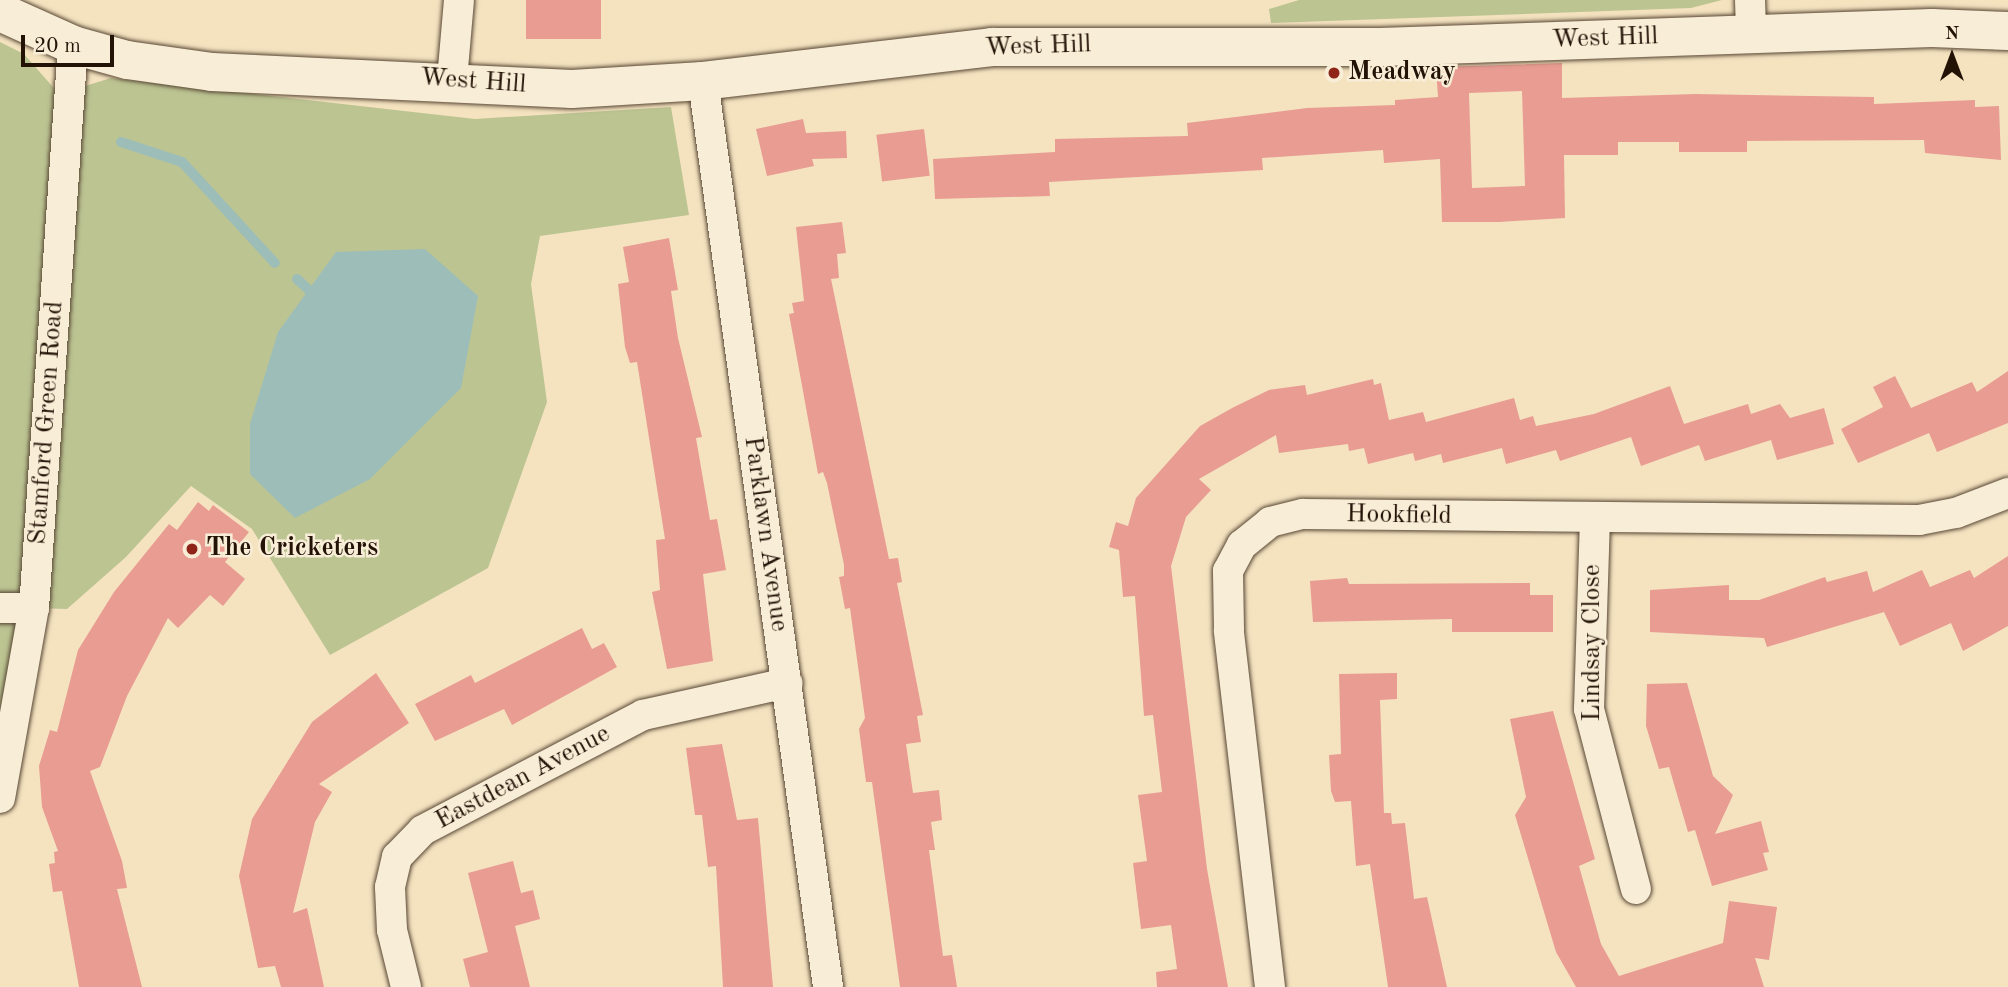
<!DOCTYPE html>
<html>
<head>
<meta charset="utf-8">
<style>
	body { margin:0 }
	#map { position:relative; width:2008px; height:987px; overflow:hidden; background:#f5e3c0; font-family:"Old Standard TT",serif }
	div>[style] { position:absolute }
	.green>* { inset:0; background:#bcc492 }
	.water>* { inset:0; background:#9dbdb9 }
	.stream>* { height:10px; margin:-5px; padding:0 5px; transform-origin:5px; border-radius:5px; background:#9dbdb9 }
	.building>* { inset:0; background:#e89c92; transform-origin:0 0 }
	.roads { filter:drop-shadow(0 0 2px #584735) drop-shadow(0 0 2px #584735) }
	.street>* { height:30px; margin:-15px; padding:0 15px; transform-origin:15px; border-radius:15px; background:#f8edd6 }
	.secondary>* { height:38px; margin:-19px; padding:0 19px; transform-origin:19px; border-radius:19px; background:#f8edd6 }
	.dots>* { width:19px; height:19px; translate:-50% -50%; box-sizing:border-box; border:4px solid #f8edd6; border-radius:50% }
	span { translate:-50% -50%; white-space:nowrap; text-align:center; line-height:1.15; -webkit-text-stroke:5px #f8edd6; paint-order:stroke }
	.street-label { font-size:26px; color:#231307 }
	.poi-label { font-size:26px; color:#231307; font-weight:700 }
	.left { translate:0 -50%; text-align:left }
	.north { position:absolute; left:1917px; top:21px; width:70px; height:70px; -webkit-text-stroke:5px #f8edd6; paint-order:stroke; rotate:0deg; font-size:19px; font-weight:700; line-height:28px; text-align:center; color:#231307 }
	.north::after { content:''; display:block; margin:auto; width:24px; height:32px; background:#231307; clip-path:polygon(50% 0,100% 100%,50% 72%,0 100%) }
	.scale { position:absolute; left:21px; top:35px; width:93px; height:32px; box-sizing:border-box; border:4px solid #231307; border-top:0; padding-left:9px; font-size:21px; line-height:24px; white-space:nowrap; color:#231307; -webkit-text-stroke:5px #f8edd6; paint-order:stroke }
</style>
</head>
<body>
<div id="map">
	<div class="green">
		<div style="clip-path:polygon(1299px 0,1722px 0,1691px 8px,1271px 23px,1269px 9px)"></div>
		<div style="clip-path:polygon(0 42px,24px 54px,59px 94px,111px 78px,475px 119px,671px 107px,689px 215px,540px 236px,531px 284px,547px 402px,488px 568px,330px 655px,252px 529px,191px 486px,126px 557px,67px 609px,34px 608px,0 747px)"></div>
	</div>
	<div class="water">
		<div style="clip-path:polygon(425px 249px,478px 296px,461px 388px,370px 479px,295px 518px,250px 474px,250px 424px,278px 332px,336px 252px)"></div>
	</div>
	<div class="stream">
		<div style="left:121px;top:142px;width:64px;rotate:18.2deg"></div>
		<div style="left:182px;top:162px;width:137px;rotate:47.4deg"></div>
		<div style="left:297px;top:279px;width:16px;rotate:43deg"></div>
	</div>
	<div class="building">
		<div style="left:526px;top:0;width:75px;height:39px"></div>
		<div style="clip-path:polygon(evenodd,1562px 63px,1562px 98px,1696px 94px,1874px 97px,1874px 104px,1975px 100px,1975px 107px,1999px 106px,2001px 160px,1925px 153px,1924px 140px,1747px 141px,1747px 152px,1679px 152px,1679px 142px,1618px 142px,1618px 155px,1564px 155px,1565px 218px,1499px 222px,1442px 222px,1440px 159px,1384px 163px,1383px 150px,1262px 158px,1263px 170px,1049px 182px,1050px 196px,935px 199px,933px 159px,1055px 152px,1055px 139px,1188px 136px,1187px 123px,1307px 108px,1395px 105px,1395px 100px,1438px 97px,1436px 67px,1562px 63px,1522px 91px,1525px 186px,1472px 188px,1469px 93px,1522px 91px)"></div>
		<div style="clip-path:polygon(803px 119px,806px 133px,846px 131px,847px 158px,812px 159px,814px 166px,767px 176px,756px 129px)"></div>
		<div style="left:924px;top:129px;width:47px;height:48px;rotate:83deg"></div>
		<div style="clip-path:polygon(842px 222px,846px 253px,837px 254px,839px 278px,831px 279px,889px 559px,898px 558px,902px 582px,897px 583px,923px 715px,917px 716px,921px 742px,906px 744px,913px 793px,939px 790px,942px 820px,931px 822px,935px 850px,929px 850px,943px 956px,952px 955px,957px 987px,900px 987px,872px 782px,866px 782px,859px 729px,865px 718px,850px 608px,845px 609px,839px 577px,844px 576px,844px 565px,827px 483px,823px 472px,818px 474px,789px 314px,794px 313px,792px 303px,804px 301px,796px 227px)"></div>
		<div style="clip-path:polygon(669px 238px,678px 290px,671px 291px,678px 338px,702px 437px,696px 438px,710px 520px,717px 519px,726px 570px,703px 574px,713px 661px,667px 669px,652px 592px,660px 590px,656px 540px,665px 539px,637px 362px,630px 363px,625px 347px,618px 284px,629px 282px,623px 247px)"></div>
		<div style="clip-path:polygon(2008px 371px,2008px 423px,1937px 452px,1929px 433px,1858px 463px,1841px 429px,1883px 407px,1873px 387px,1895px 376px,1911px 408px,1972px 382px,1977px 392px)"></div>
		<div style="clip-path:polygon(1373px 379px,1374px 385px,1381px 383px,1389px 420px,1423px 412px,1426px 422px,1514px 398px,1520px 420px,1533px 416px,1536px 426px,1594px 414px,1670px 386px,1684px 424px,1748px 404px,1751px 414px,1780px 404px,1790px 418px,1824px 408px,1834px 444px,1777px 460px,1771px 440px,1705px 461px,1699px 445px,1641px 466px,1631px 437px,1560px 461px,1556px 450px,1506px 464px,1502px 448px,1443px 463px,1441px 454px,1415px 461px,1413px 453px,1368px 464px,1364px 448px,1349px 451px,1348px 444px,1279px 453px,1276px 435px,1199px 479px,1211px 490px,1186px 517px,1171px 566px,1207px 869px,1228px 987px,1157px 987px,1156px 972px,1177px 969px,1171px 925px,1141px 929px,1133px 863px,1147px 861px,1138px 795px,1162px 792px,1153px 715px,1144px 716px,1135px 596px,1123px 597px,1119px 550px,1109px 547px,1116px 522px,1128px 526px,1136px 498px,1200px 426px,1234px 407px,1269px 390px,1305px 385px,1307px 395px)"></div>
		<div style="clip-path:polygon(198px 502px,209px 511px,213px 505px,249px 532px,225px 562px,245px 579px,223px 606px,210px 595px,178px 628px,168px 618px,127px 696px,100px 767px,90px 771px,122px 861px,127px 888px,117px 889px,142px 987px,79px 987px,62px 891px,53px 892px,49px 864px,55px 863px,54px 852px,58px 851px,42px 807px,39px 766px,50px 730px,57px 732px,78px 650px,114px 592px,169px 524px,177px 530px)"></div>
		<div style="clip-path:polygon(2008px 556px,2008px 626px,1963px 651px,1951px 623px,1900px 646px,1884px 612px,1767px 647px,1764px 638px,1650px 632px,1650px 590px,1729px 585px,1729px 600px,1759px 600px,1825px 577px,1827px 582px,1867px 571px,1873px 592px,1922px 570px,1930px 587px,1970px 570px,1974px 578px)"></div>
		<div style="clip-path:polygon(1347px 578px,1349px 584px,1530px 583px,1530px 595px,1553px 595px,1553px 632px,1452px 632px,1452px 619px,1313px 622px,1310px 581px)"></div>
		<div style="clip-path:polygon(582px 628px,592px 649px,604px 643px,617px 667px,512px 725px,504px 709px,435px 741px,415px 704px,471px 675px,475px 683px)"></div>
		<div style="clip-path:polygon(376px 673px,409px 723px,319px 784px,332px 792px,315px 822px,293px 913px,307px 908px,324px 987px,281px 987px,275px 966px,258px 968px,239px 876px,252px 819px,312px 722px)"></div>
		<div style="clip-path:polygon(1397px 673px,1397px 699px,1380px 700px,1384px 813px,1391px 813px,1392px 824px,1405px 823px,1414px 899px,1427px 897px,1447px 987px,1388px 987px,1370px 864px,1356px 866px,1351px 801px,1335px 802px,1331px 791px,1329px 755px,1341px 754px,1339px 674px)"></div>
		<div style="clip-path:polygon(1687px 683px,1713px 776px,1733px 795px,1715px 834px,1761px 821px,1769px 852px,1763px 853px,1768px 870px,1712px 886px,1695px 830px,1688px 832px,1669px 767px,1659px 769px,1646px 726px,1647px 684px)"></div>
		<div style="clip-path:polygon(1553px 711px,1595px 859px,1579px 866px,1601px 944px,1619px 976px,1723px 943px,1729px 901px,1777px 907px,1769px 960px,1755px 958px,1764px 987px,1576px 987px,1556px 952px,1515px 815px,1526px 797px,1510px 719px)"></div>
		<div style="clip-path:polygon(722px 744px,737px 820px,758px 818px,773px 987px,723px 987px,716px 866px,708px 867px,702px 815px,695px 815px,686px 748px)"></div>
		<div style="clip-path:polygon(513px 861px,521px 893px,533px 890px,540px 919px,515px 926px,530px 987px,470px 987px,463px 959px,488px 952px,468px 873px)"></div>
	</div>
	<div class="roads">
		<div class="street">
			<div style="left:1750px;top:0;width:34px;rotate:88deg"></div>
			<div style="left:452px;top:80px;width:80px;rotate:-85deg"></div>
			<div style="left:703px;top:81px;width:915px;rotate:82.14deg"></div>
			<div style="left:1595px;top:518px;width:191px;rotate:91.8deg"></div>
			<div style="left:1589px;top:709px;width:186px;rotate:75.4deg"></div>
			<div style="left:0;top:608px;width:34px"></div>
			<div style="left:0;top:798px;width:193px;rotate:-79.9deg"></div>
			<div style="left:34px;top:608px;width:564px;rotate:-86.04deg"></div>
			<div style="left:406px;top:987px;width:59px;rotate:-103.8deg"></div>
			<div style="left:392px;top:930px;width:43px;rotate:-92.7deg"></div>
			<div style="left:390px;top:887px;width:31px;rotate:-77deg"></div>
			<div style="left:397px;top:857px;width:37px;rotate:-46deg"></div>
			<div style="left:423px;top:830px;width:248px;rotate:-27.6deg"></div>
			<div style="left:643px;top:715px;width:148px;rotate:-12.5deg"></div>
			<div style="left:1270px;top:987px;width:359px;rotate:-96.6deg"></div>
			<div style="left:1229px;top:630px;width:59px;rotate:-91deg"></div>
			<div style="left:1228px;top:571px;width:30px;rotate:-62deg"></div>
			<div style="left:1242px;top:545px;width:36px;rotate:-39deg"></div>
			<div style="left:1270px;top:522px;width:34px;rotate:-14deg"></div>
			<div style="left:1303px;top:514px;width:616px;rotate:0.56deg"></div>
			<div style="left:1919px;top:520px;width:38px;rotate:-11deg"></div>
			<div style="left:1956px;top:513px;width:56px;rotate:-21deg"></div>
		</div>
		<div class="secondary">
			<div style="left:0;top:12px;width:80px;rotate:24.3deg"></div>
			<div style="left:73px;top:45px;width:56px;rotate:15.5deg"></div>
			<div style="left:127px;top:60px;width:86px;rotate:8deg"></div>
			<div style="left:212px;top:72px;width:360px;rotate:2.7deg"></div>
			<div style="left:572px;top:89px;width:131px;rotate:-3.5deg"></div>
			<div style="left:703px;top:81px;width:291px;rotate:-6.7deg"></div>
			<div style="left:992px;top:47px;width:388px"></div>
			<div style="left:1380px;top:47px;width:552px;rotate:-1.97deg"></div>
			<div style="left:1932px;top:28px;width:76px;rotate:2.3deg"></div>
		</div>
	</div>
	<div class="dots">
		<div style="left:1334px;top:73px;background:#8f2418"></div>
		<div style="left:192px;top:549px;background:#8f2418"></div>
	</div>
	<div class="street-label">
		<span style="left:1605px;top:39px;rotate:-2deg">West Hill</span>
		<span style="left:1038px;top:47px;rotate:-2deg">West Hill</span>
		<span style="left:473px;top:82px;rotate:4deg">West Hill</span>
		<span style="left:47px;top:423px;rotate:-86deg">Stamford Green Road</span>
		<span style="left:1399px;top:516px;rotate:1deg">Hookfield</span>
		<span style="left:765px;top:534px;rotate:82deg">Parklawn Avenue</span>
		<span style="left:1593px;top:643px;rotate:-90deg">Lindsay Close</span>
		<span style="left:523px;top:778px;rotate:-28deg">Eastdean Avenue</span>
	</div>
	<div class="poi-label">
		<span class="left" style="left:1348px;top:73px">Meadway</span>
		<span class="left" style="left:206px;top:549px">The Cricketers</span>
	</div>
	<div class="north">N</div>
	<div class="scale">20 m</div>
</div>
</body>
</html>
